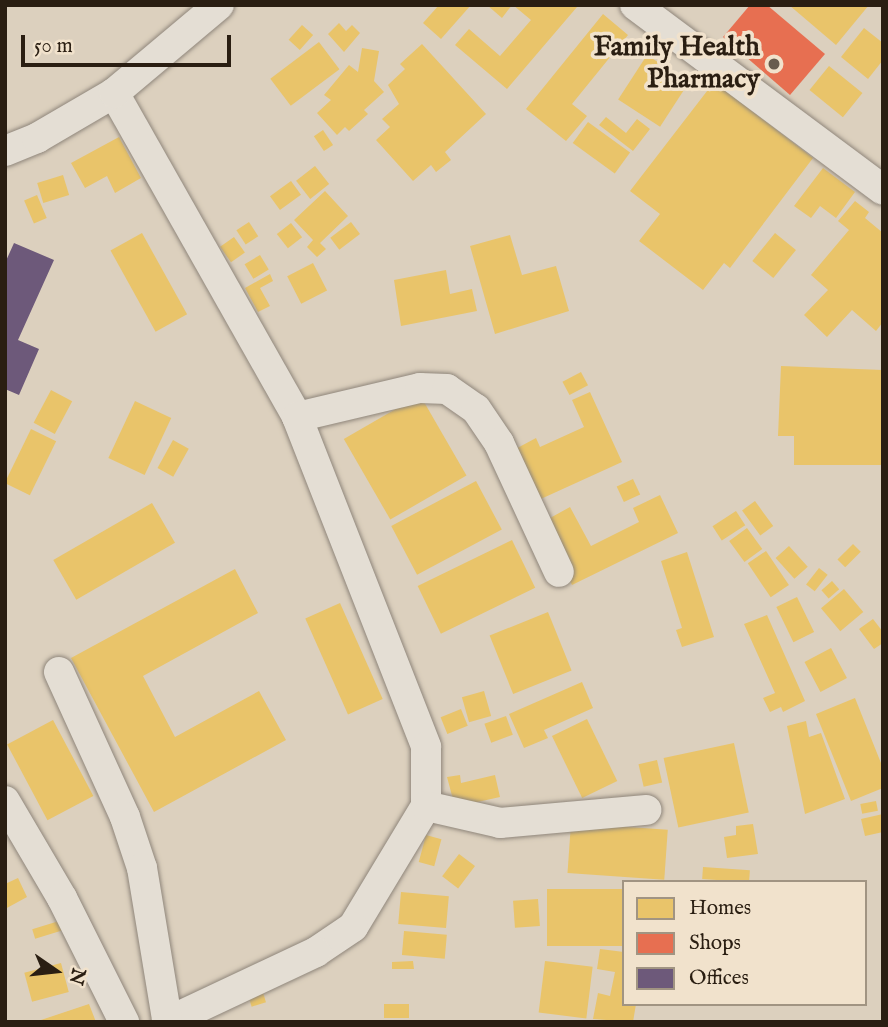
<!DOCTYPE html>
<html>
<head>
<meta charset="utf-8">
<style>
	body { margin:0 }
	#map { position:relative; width:888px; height:1027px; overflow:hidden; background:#dcd0be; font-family:"IM FELL English",serif }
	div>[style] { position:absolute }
	.homes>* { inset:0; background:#e9c46a; transform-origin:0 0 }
	.shops>* { inset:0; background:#e76f51 }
	.offices>* { inset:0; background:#6d597a }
	.roads { filter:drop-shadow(0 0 2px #8f867b) drop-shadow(0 0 2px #8f867b) }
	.street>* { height:30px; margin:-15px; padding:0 15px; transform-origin:15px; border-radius:15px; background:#e4ded4 }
	.dots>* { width:19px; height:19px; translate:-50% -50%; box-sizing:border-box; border:4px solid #f1e2cc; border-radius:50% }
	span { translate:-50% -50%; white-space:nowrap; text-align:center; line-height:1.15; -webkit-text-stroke:7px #f1e2cc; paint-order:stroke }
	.poi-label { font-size:28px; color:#2a1e12; font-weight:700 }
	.right { translate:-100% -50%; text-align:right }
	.frame { position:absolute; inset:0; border:7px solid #2a1e12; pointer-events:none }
	.legend { position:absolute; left:622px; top:880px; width:245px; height:126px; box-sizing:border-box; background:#f1e2cc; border:2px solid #a19482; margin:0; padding:9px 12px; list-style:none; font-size:21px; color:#2a1e12 }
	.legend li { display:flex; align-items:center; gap:14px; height:35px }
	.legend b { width:35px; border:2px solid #a19482 }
	.north { position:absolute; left:21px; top:936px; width:70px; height:70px; -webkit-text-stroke:5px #f1e2cc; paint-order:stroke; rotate:104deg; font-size:19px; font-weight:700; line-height:28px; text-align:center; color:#2a1e12 }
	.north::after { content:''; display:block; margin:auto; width:24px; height:32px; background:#2a1e12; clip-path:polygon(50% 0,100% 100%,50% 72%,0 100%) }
	.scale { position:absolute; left:21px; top:35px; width:210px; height:32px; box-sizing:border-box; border:4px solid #2a1e12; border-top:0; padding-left:9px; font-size:21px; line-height:24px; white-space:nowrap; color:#2a1e12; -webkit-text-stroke:5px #f1e2cc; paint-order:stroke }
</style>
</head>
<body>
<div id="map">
	<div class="homes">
		<div style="clip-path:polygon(439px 5px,471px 5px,441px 39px,423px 23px)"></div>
		<div style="clip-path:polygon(487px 5px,512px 5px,502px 18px)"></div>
		<div style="clip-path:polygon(513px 5px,577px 7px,507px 89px,455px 45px,469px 29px,500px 56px,531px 20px)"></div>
		<div style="clip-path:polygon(789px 5px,869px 5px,836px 45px)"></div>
		<div style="clip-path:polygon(603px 14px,628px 35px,572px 104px,587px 116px,566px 141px,526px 109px)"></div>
		<div style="clip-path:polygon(339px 23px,346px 31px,352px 25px,360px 33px,344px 52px,328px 34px)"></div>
		<div style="left:302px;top:25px;width:15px;height:20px;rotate:42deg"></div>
		<div style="clip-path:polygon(864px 28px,883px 43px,883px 60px,868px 79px,841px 57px)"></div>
		<div style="left:319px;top:42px;width:34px;height:61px;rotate:53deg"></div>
		<div style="clip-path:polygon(422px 44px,486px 114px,445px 152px,451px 160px,436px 172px,431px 165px,413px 181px,376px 140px,390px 127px,382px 119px,399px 104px,388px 85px,405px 69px,400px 64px)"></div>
		<div style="clip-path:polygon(362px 48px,379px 51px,374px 81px,384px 92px,364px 110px,368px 114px,349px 131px,345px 127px,337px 135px,317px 113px,331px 100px,324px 95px,349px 65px,358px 72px)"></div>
		<div style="left:647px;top:55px;width:50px;height:53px;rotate:33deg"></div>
		<div style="left:829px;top:66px;width:43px;height:31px;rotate:39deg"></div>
		<div style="clip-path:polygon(714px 82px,813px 158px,730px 268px,724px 263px,703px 290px,639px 241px,660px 214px,630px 191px)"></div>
		<div style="clip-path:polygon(606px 117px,626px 133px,637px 119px,650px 129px,633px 151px,599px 125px)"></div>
		<div style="left:588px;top:122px;width:52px;height:26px;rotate:36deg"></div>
		<div style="left:323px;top:130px;width:18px;height:11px;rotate:56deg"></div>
		<div style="clip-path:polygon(119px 137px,141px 178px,115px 193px,107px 176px,85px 188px,71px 163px)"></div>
		<div style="left:315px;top:166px;width:23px;height:24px;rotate:52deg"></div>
		<div style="clip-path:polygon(823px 168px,855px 192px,836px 218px,820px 206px,811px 218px,794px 206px)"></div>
		<div style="left:63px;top:175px;width:21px;height:27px;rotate:73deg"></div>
		<div style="left:291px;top:181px;width:17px;height:26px;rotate:54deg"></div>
		<div style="clip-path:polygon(325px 191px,348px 216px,320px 243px,326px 249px,317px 257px,307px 247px,313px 240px,294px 220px)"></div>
		<div style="left:37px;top:195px;width:25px;height:14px;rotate:67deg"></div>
		<div style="clip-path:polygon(855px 201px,869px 212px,865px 218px,883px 233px,883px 322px,876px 331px,852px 310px,827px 337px,804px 315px,828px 290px,811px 275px,849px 230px,838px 221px)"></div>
		<div style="left:249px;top:222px;width:17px;height:15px;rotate:57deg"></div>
		<div style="left:351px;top:222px;width:15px;height:26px;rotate:53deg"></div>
		<div style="left:291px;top:223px;width:18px;height:18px;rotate:52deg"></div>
		<div style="left:142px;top:233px;width:93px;height:36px;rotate:61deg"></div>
		<div style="left:775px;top:233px;width:27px;height:36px;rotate:39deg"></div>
		<div style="clip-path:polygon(510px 235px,522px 275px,556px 266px,569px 311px,495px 334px,470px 246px)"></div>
		<div style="left:234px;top:237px;width:19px;height:17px;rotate:55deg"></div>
		<div style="left:260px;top:255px;width:17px;height:18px;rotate:59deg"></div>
		<div style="left:313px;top:263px;width:31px;height:29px;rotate:63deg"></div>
		<div style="clip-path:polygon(446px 270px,450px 294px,472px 289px,477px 311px,401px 326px,394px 280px)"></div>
		<div style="clip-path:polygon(270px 274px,273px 281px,260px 288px,270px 306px,258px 312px,245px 288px)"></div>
		<div style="clip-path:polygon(781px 366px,883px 370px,883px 465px,794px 465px,794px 436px,778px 436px)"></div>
		<div style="left:581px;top:372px;width:15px;height:21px;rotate:62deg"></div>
		<div style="left:51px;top:390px;width:24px;height:37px;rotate:28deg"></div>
		<div style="clip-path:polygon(590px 392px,622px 462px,532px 503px,508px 453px,536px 438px,540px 447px,584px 427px,572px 400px)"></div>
		<div style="left:420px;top:395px;width:93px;height:88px;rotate:60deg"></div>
		<div style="left:135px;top:401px;width:40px;height:63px;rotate:25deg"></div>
		<div style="left:31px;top:429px;width:28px;height:60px;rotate:26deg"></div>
		<div style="left:173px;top:440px;width:18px;height:32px;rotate:29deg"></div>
		<div style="left:633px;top:479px;width:17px;height:18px;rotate:65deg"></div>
		<div style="left:476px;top:481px;width:55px;height:96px;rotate:62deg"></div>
		<div style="clip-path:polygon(660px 495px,678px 533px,572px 585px,541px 523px,570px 507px,591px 546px,639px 522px,633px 508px)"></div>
		<div style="left:755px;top:501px;width:31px;height:16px;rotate:54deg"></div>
		<div style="left:152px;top:503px;width:46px;height:114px;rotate:60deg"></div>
		<div style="left:736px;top:511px;width:17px;height:28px;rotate:57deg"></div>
		<div style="left:747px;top:528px;width:26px;height:22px;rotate:54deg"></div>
		<div style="left:512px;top:540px;width:53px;height:105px;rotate:64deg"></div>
		<div style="left:853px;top:544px;width:11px;height:22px;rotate:45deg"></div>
		<div style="left:789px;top:546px;width:28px;height:18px;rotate:48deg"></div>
		<div style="left:766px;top:551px;width:41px;height:22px;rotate:56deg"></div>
		<div style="clip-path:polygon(687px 552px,714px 637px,682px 647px,676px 630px,682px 628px,661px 561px)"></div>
		<div style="left:819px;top:568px;width:11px;height:21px;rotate:38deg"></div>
		<div style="clip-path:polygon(235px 569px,258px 613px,143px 676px,175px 737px,259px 691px,286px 740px,154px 812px,71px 658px)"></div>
		<div style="left:832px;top:581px;width:11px;height:14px;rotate:49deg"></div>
		<div style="left:844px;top:589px;width:30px;height:30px;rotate:50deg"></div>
		<div style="left:797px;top:597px;width:39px;height:23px;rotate:64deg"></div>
		<div style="left:340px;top:603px;width:105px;height:38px;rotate:66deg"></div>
		<div style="left:548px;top:612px;width:63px;height:63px;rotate:68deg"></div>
		<div style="clip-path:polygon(767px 615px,805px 701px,783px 712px,781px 707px,770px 712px,763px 698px,775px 693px,744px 624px)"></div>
		<div style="clip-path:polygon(873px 619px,883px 632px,883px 643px,874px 649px,859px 629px)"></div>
		<div style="left:831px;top:648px;width:34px;height:30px;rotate:62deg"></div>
		<div style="clip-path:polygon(582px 682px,593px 708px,544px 730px,548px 738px,524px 748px,509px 714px)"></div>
		<div style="left:484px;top:691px;width:26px;height:23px;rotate:74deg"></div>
		<div style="clip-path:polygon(855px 698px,883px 768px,883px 788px,851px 801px,816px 714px)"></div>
		<div style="left:461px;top:709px;width:18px;height:22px;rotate:68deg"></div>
		<div style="left:506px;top:716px;width:20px;height:23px;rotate:70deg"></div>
		<div style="left:587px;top:719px;width:69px;height:39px;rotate:64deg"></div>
		<div style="left:53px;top:720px;width:86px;height:52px;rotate:62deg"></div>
		<div style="clip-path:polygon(806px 721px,809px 737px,821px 733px,845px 799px,805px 814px,787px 726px)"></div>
		<div style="left:734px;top:743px;width:71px;height:72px;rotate:78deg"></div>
		<div style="left:657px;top:760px;width:23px;height:19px;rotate:77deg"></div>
		<div style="clip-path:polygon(460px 775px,461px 783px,495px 775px,500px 797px,455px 807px,447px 777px)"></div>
		<div style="left:876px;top:801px;width:10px;height:16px;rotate:79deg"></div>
		<div style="clip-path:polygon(883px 814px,883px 832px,865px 836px,861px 819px)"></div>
		<div style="left:571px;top:823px;width:97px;height:50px;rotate:4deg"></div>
		<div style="clip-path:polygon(753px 824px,758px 854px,727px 858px,724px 837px,736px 835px,736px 826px)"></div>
		<div style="left:426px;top:835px;width:16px;height:28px;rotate:15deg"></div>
		<div style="left:459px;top:854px;width:20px;height:28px;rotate:37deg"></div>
		<div style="left:703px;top:867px;width:47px;height:12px;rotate:4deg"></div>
		<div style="clip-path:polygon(18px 878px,27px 897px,5px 909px,5px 884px)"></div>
		<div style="left:624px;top:889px;width:57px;height:77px;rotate:90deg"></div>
		<div style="left:401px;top:892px;width:48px;height:32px;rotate:5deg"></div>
		<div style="left:538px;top:899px;width:27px;height:25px;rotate:86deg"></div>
		<div style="left:59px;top:921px;width:10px;height:28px;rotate:73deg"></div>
		<div style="left:404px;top:931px;width:43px;height:24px;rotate:5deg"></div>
		<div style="clip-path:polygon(600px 949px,624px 952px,624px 1004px,636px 1004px,633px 1022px,593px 1019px,598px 993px,610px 996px,615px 972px,597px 969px)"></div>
		<div style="clip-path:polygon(413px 961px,414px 969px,392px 969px,392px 962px)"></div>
		<div style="left:545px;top:961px;width:48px;height:52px;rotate:7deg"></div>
		<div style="left:61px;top:963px;width:30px;height:38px;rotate:75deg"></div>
		<div style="left:261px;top:986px;width:17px;height:15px;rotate:73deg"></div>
		<div style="clip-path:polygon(89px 1004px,96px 1022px,38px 1022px,38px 1021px)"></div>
		<div style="left:409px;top:1004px;width:14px;height:25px;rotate:90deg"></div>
	</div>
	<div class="shops">
		<div style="clip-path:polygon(750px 5px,767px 5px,825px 54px,790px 95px,723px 37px)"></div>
	</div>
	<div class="offices">
		<div style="clip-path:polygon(14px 243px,54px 260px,18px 340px,39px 349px,19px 395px,5px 389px,5px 263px)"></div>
	</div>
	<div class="roads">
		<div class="street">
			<div style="left:635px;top:5px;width:309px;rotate:36.7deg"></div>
			<div style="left:114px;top:93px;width:372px;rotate:60.5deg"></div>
			<div style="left:297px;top:417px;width:354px;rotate:68.6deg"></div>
			<div style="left:426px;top:747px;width:59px;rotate:90deg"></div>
			<div style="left:426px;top:806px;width:141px;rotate:121.1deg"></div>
			<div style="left:353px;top:927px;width:45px;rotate:146deg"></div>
			<div style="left:316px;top:952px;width:165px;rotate:154.8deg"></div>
			<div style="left:5px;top:151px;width:35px;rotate:-22deg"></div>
			<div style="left:37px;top:138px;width:89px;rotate:-30.3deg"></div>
			<div style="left:114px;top:93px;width:137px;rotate:-40deg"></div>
			<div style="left:297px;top:417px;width:126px;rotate:-13.3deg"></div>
			<div style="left:420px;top:388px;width:27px;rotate:2deg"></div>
			<div style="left:447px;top:389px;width:35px;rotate:35deg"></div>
			<div style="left:476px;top:409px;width:41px;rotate:55.9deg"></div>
			<div style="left:499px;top:443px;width:142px;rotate:65.1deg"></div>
			<div style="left:59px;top:672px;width:159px;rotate:65.5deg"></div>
			<div style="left:125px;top:817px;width:54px;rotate:71.6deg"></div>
			<div style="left:142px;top:868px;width:153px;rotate:80.6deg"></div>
			<div style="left:5px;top:801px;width:113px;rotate:59.6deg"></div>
			<div style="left:62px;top:898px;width:139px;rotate:63.4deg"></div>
			<div style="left:426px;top:806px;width:76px;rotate:12.9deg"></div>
			<div style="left:500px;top:823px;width:147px;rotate:-5.1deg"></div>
		</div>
	</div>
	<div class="dots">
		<div style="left:774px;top:64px;background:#685c4e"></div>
	</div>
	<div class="poi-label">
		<span class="right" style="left:760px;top:64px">Family Health<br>Pharmacy</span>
	</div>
	<div class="frame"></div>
	<ul class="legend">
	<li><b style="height:19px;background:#e9c46a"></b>Homes</li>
	<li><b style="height:19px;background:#e76f51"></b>Shops</li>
	<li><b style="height:19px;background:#6d597a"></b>Offices</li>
	</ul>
	<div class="north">N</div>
	<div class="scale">50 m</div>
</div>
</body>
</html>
